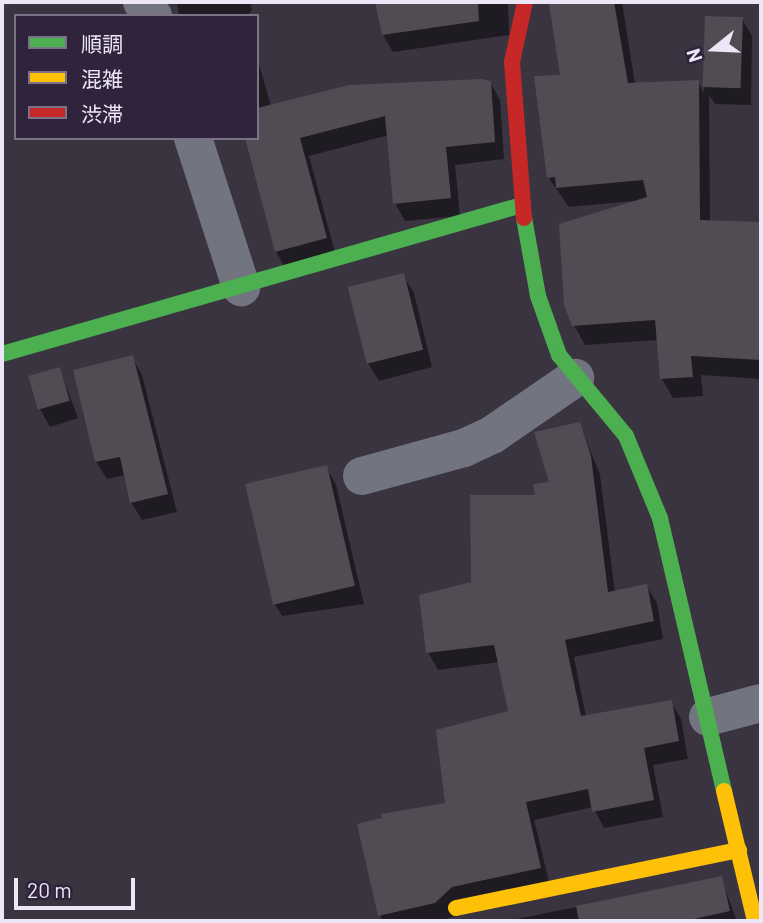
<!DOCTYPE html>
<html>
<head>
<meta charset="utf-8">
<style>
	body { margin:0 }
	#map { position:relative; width:763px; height:923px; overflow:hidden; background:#3a3441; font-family:Barlow,"Noto Sans JP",sans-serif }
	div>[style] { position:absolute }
	.shadow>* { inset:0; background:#0007 }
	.building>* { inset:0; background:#524b54; transform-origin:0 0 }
	.street>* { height:38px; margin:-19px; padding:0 19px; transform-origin:19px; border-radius:19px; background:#727480 }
	.fast>* { height:16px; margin:-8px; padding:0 8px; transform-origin:8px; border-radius:8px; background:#4caf50 }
	.slow>* { height:16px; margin:-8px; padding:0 8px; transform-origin:8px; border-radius:8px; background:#ffc107 }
	.jam>* { height:16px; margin:-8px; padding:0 8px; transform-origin:8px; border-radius:8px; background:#c62828 }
	span { translate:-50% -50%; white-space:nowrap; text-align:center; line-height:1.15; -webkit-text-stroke:5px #2f243c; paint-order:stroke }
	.frame { position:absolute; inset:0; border:4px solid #ede6f7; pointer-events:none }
	.legend { position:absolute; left:14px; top:14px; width:245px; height:126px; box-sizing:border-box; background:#2f243c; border:2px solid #7b7287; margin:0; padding:9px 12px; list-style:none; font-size:21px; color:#ede6f7 }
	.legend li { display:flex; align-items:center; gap:14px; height:35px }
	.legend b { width:35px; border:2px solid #7b7287 }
	.north { position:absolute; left:679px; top:14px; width:70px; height:70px; -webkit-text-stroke:5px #2f243c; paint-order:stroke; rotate:252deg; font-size:19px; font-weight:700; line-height:28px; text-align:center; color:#ede6f7 }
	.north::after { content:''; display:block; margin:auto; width:24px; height:32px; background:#ede6f7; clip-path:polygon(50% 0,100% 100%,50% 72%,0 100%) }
	.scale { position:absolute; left:14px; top:878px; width:121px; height:32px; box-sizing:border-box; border:4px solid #ede6f7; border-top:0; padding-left:9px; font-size:21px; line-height:24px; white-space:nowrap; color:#ede6f7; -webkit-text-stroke:5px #2f243c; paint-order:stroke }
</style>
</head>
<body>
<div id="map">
	<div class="shadow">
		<div style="clip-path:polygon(177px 2px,250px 2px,252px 9px,248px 16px,179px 16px)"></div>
		<div style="clip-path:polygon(508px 2px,509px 35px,393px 52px,383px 35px,377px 3px)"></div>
		<div style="clip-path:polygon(573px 2px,622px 2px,635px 84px,698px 82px,704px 93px,706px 18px,742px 19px,752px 36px,751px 105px,715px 104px,709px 95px,710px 222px,761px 224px,761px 379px,701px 375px,703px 396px,673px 398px,662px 379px,658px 340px,585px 345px,574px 325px,634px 201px,569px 207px,548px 177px,536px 78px,562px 77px)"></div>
		<div style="clip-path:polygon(257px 57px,271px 106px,490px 82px,500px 100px,504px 159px,455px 165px,460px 216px,405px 221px,395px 203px,389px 135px,309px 156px,336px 256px,286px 269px,276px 252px,247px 138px,257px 138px)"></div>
		<div style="clip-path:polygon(403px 275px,414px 293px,432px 367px,379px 381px,368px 363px)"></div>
		<div style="clip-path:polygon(132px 357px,142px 375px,177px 512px,142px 520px,131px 502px,125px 475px,107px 479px,96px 462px,75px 371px)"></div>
		<div style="clip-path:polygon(60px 370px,78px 418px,50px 427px,40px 409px)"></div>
		<div style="clip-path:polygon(580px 424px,600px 475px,615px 592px,646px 586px,657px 603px,663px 639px,574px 657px,586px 717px,671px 702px,681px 719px,688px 759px,653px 765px,663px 817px,604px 828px,593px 807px,534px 820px,550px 886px,439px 921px,383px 921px,380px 915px,510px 713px,500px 662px,438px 670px,428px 652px,473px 583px,537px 496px,551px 484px)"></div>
		<div style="clip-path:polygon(326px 467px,336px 485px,364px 604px,282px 616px,272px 599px,247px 485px)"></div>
		<div style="clip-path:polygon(721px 878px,737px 921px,507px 921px)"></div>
	</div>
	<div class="building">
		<div style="clip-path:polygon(375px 2px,478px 2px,479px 21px,382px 35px)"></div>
		<div style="clip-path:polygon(568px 2px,614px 2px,628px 83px,699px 80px,700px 220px,761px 222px,761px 360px,691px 356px,693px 377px,660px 379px,655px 320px,572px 326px,564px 305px,559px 224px,647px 197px,643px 180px,556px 188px,555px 177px,547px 178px,534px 76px,560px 75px,549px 4px)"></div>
		<div style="left:705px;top:16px;width:38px;height:71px;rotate:2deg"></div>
		<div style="clip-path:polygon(481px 79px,491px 81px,495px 142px,446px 147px,451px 198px,393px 204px,385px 116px,300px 138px,327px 238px,275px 252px,245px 138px,257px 138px,257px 108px,349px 85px)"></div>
		<div style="left:404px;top:273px;width:79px;height:58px;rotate:76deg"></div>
		<div style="clip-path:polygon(133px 355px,168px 494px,130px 503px,120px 457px,95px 462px,73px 370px)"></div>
		<div style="left:60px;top:367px;width:35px;height:33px;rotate:74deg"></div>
		<div style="clip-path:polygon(580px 422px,591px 456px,608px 592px,647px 584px,654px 621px,565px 640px,581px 716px,672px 700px,679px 741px,644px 748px,654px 800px,592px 812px,588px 789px,526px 802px,541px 868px,452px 887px,435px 903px,378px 916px,357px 824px,382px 818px,381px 814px,445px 803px,436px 730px,508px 711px,494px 645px,426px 653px,419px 595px,471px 582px,470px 495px,535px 495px,533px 484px,549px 482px,534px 432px)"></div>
		<div style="left:327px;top:465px;width:124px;height:84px;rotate:77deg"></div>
		<div style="clip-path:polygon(722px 876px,730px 911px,685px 921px,579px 921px,576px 906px)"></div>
	</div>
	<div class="street">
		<div style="left:142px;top:2px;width:18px;rotate:52deg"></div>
		<div style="left:193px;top:138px;width:157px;rotate:72.1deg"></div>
		<div style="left:362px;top:476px;width:106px;rotate:-15.4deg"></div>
		<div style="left:464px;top:448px;width:31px;rotate:-25deg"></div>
		<div style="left:492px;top:435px;width:101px;rotate:-34.5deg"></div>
		<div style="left:708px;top:717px;width:55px;rotate:-14.8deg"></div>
	</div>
	<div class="fast">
		<div style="left:524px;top:218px;width:79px;rotate:79.8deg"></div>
		<div style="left:538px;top:296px;width:63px;rotate:70.4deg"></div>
		<div style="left:559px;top:355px;width:105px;rotate:50.4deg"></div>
		<div style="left:626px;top:436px;width:89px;rotate:67.5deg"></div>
		<div style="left:660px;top:518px;width:280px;rotate:76.8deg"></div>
		<div style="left:2px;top:354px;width:541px;rotate:-15.99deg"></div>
	</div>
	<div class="slow">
		<div style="left:724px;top:791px;width:134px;rotate:76.6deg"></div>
		<div style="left:456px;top:908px;width:289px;rotate:-11.6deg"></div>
	</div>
	<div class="jam">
		<div style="left:524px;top:218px;width:156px;rotate:-94.4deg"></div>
		<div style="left:512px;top:62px;width:61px;rotate:-77.8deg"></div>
	</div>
	<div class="frame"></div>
	<ul class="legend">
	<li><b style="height:9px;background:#4caf50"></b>順調</li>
	<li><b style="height:9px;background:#ffc107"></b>混雑</li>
	<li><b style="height:9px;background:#c62828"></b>渋滞</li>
	</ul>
	<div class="north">N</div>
	<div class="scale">20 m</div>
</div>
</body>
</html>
